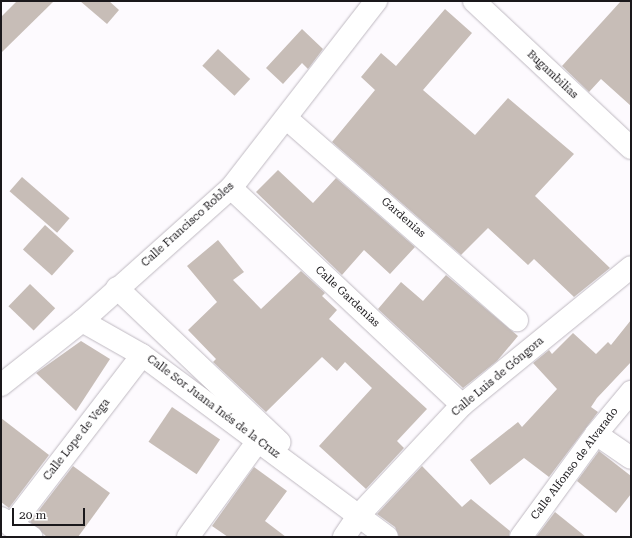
<!DOCTYPE html>
<html>
<head>
<meta charset="utf-8">
<style>
	body { margin:0 }
	#map { position:relative; width:632px; height:538px; overflow:hidden; background:#fdfafe; font-family:"Roboto Serif",serif }
	div>[style] { position:absolute }
	.building>* { inset:0; background:#c7bdb7; transform-origin:0 0 }
	.roads { filter:drop-shadow(0 0 1px #bfb9c1) drop-shadow(0 0 1px #bfb9c1) }
	.minor>* { height:22px; margin:-11px; padding:0 11px; transform-origin:11px; border-radius:11px; background:#fff }
	span { translate:-50% -50%; white-space:nowrap; text-align:center; line-height:1.15; -webkit-text-stroke:4px #fff; paint-order:stroke }
	.street-label { font-size:11px; color:#1a181b }
	.frame { position:absolute; inset:0; border:2px solid #1a181b; pointer-events:none }
	.scale { position:absolute; left:12px; top:508px; width:73px; height:18px; box-sizing:border-box; border:2px solid #1a181b; border-top:0; padding-left:5px; font-size:12px; line-height:14px; white-space:nowrap; color:#1a181b; -webkit-text-stroke:3px #fff; paint-order:stroke }
</style>
</head>
<body>
<div id="map">
	<div class="building">
		<div style="clip-path:polygon(17px 1px,54px 1px,1px 53px,1px 17px)"></div>
		<div style="clip-path:polygon(80px 1px,109px 1px,119px 10px,107px 24px)"></div>
		<div style="clip-path:polygon(621px 1px,631px 1px,631px 106px,601px 79px,589px 92px,562px 66px)"></div>
		<div style="clip-path:polygon(445px 9px,472px 33px,423px 90px,475px 135px,508px 98px,574px 154px,535px 196px,610px 268px,574px 297px,534px 259px,528px 265px,488px 228px,461px 255px,332px 142px,375px 90px,361px 77px,381px 53px,396px 66px)"></div>
		<div style="clip-path:polygon(302px 29px,323px 49px,308px 69px,302px 63px,283px 84px,266px 68px)"></div>
		<div style="left:218px;top:49px;width:44px;height:23px;rotate:43deg"></div>
		<div style="clip-path:polygon(278px 170px,313px 203px,336px 178px,415px 247px,390px 274px,364px 250px,342px 275px,256px 192px)"></div>
		<div style="left:22px;top:177px;width:63px;height:19px;rotate:41deg"></div>
		<div style="left:45px;top:225px;width:39px;height:33px;rotate:42deg"></div>
		<div style="clip-path:polygon(218px 240px,244px 272px,233px 280px,261px 309px,301px 271px,325px 293px,322px 296px,337px 310px,329px 319px,427px 409px,397px 441px,404px 448px,366px 489px,319px 446px,372px 388px,345px 362px,337px 371px,322px 357px,266px 412px,213px 362px,216px 359px,188px 330px,217px 302px,187px 266px)"></div>
		<div style="clip-path:polygon(446px 275px,518px 336px,497px 361px,463px 388px,378px 309px,401px 282px,423px 301px)"></div>
		<div style="left:30px;top:284px;width:35px;height:31px;rotate:44deg"></div>
		<div style="clip-path:polygon(631px 320px,631px 362px,597px 398px,591px 407px,598px 412px,549px 477px,524px 458px,490px 485px,470px 460px,518px 422px,522px 427px,557px 389px,533px 363px,549px 350px,552px 354px,573px 333px,596px 354px,608px 342px,611px 345px)"></div>
		<div style="clip-path:polygon(81px 341px,110px 359px,76px 411px,36px 373px)"></div>
		<div style="left:172px;top:407px;width:58px;height:42px;rotate:34deg"></div>
		<div style="clip-path:polygon(1px 418px,49px 455px,9px 508px,1px 502px)"></div>
		<div style="clip-path:polygon(599px 451px,631px 476px,631px 494px,616px 513px,577px 481px)"></div>
		<div style="clip-path:polygon(73px 466px,110px 493px,78px 537px,47px 537px,30px 522px)"></div>
		<div style="clip-path:polygon(422px 466px,462px 507px,471px 499px,510px 531px,509px 537px,399px 537px,395px 527px,377px 514px)"></div>
		<div style="clip-path:polygon(254px 467px,287px 491px,265px 521px,286px 537px,228px 537px,212px 526px)"></div>
		<div style="clip-path:polygon(555px 512px,586px 537px,536px 537px)"></div>
	</div>
	<div class="roads">
		<div class="minor">
			<div style="left:474px;top:1px;width:215px;rotate:43.1deg"></div>
			<div style="left:286px;top:118px;width:307px;rotate:41.2deg"></div>
			<div style="left:231px;top:188px;width:317px;rotate:43.2deg"></div>
			<div style="left:117px;top:288px;width:224px;rotate:43.5deg"></div>
			<div style="left:82px;top:321px;width:69px;rotate:29.5deg"></div>
			<div style="left:142px;top:355px;width:305px;rotate:36.6deg"></div>
			<div style="left:1px;top:385px;width:103px;rotate:-38.3deg"></div>
			<div style="left:82px;top:321px;width:200px;rotate:-41.8deg"></div>
			<div style="left:231px;top:188px;width:237px;rotate:-52.2deg"></div>
			<div style="left:596px;top:434px;width:42px;rotate:34.4deg"></div>
			<div style="left:1px;top:518px;width:36px;rotate:32deg"></div>
			<div style="left:11px;top:526px;width:215px;rotate:-52.5deg"></div>
			<div style="left:188px;top:537px;width:119px;rotate:-53.9deg"></div>
			<div style="left:344px;top:537px;width:27px;rotate:-56deg"></div>
			<div style="left:359px;top:515px;width:151px;rotate:-46.9deg"></div>
			<div style="left:462px;top:405px;width:218px;rotate:-39.2deg"></div>
			<div style="left:521px;top:537px;width:127px;rotate:-53.9deg"></div>
			<div style="left:596px;top:434px;width:55px;rotate:-50.2deg"></div>
		</div>
	</div>
	<div class="street-label">
		<span style="left:552px;top:75px;rotate:43deg">Bugambilias</span>
		<span style="left:403px;top:218px;rotate:41deg">Gardenias</span>
		<span style="left:188px;top:225px;rotate:-42deg">Calle Francisco Robles</span>
		<span style="left:347px;top:297px;rotate:43deg">Calle Gardenias</span>
		<span style="left:498px;top:377px;rotate:-40deg">Calle Luis de Góngora</span>
		<span style="left:213px;top:407px;rotate:37deg">Calle Sor Juana Inés de la Cruz</span>
		<span style="left:77px;top:440px;rotate:-52deg">Calle Lope de Vega</span>
		<span style="left:575px;top:464px;rotate:-53deg">Calle Alfonso de Alvarado</span>
	</div>
	<div class="frame"></div>
	<div class="scale">20 m</div>
</div>
</body>
</html>
